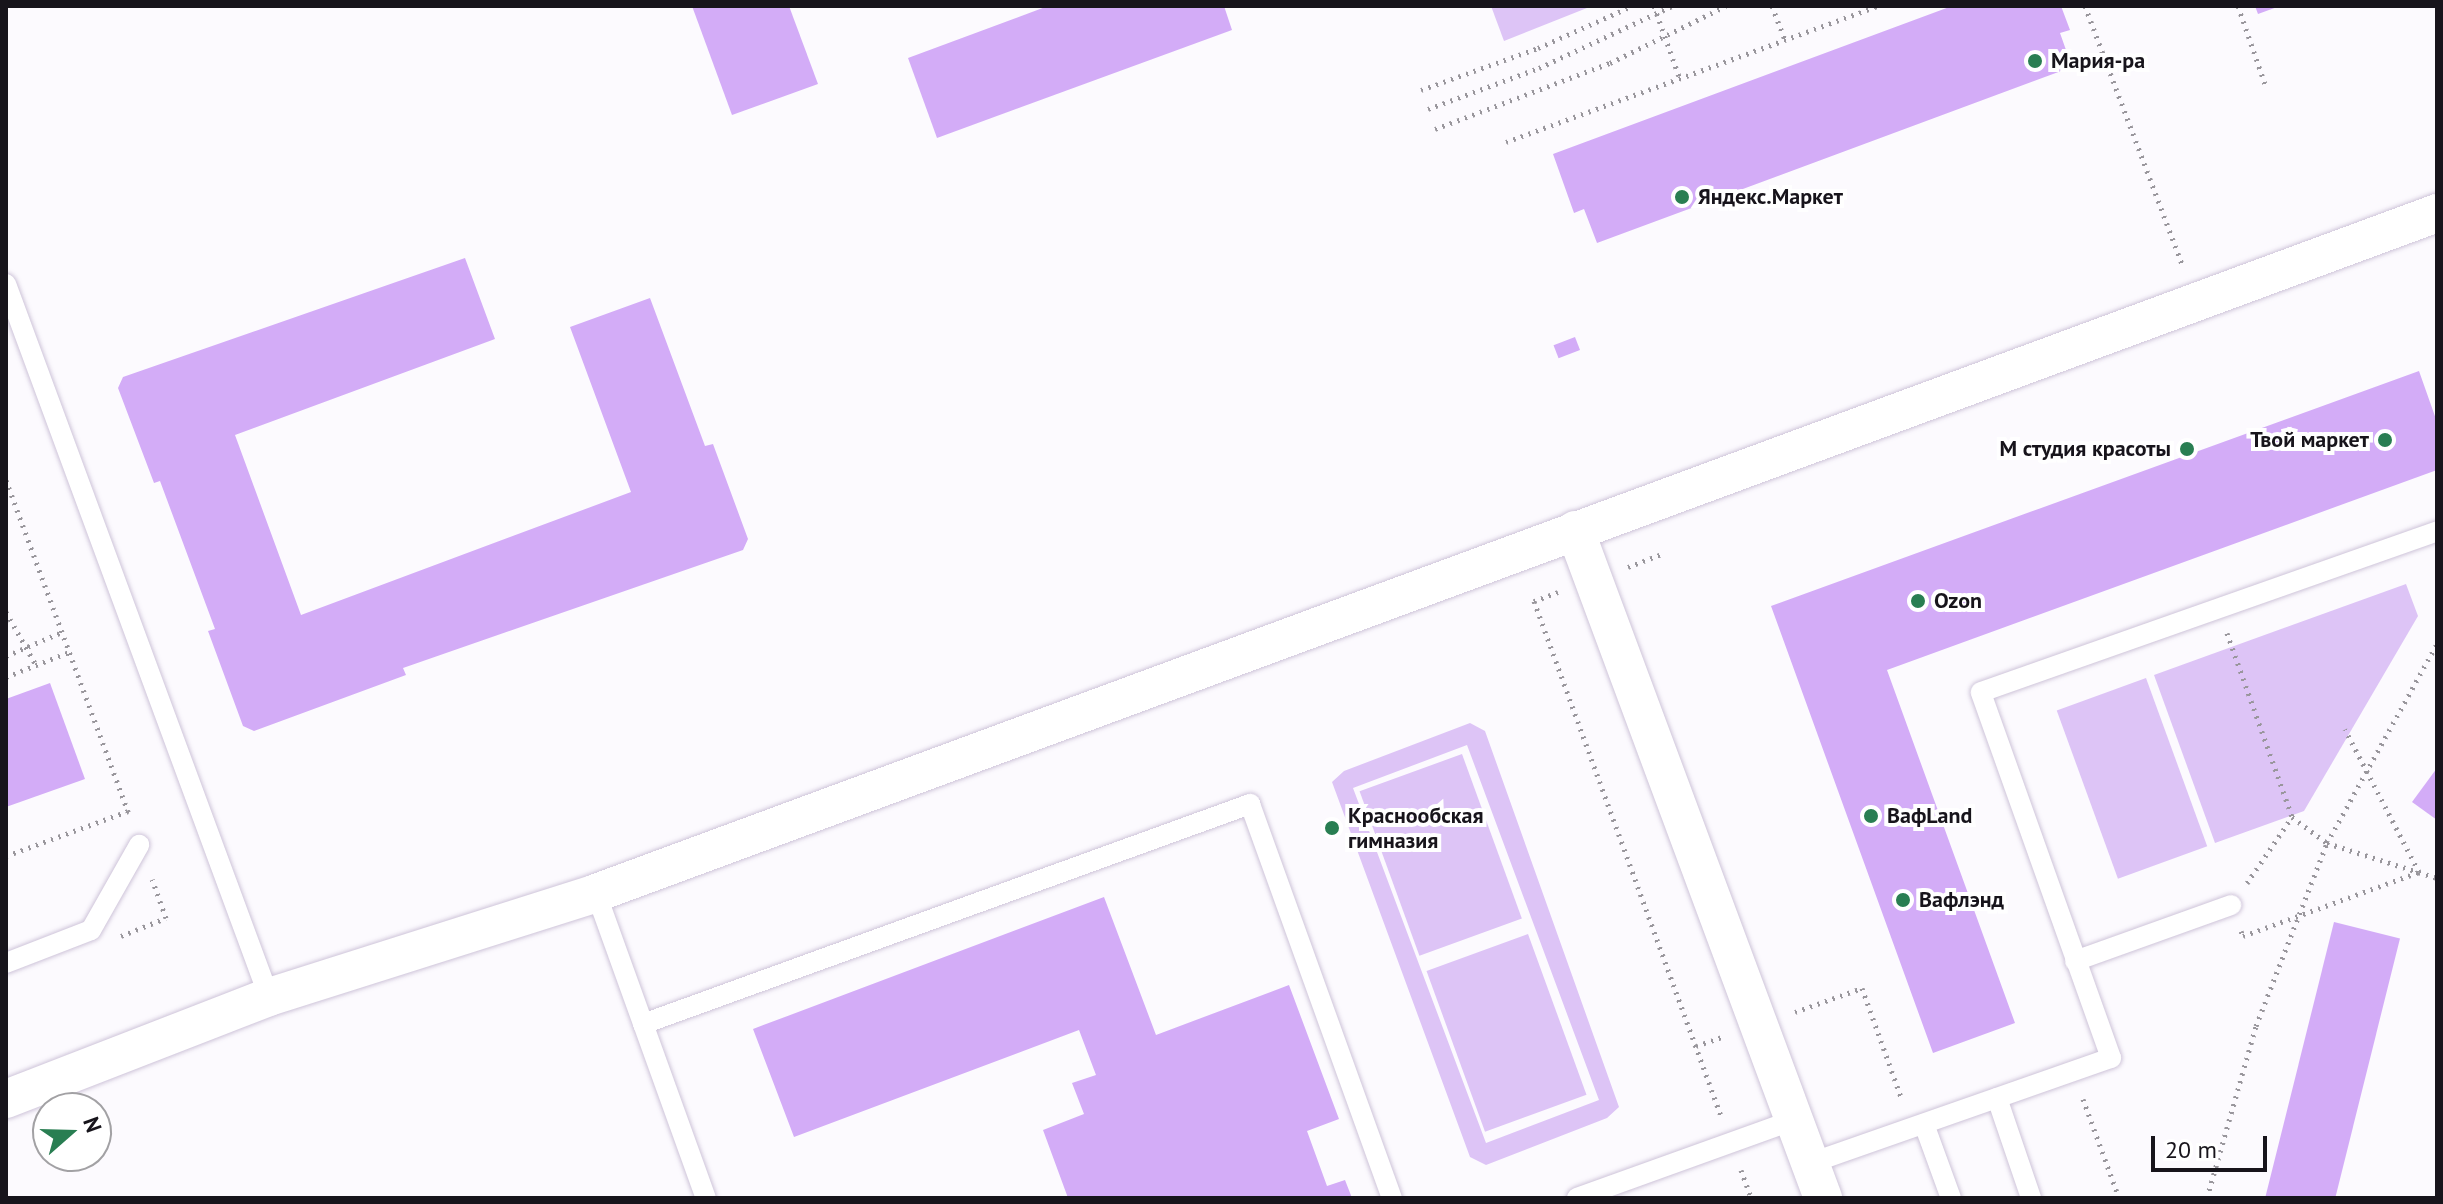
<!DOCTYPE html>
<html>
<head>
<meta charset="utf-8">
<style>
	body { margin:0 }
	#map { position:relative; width:2443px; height:1204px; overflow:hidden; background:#fcfafe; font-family:"PT Sans",sans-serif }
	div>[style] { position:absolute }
	.green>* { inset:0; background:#ddc4f6; transform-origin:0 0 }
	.building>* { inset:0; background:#d3acf7; transform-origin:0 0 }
	.path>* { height:5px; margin-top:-2.5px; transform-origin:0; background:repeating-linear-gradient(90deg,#99969c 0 2px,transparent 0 8px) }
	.roads { filter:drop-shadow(0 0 2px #cec4d9) drop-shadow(0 0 2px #cec4d9) }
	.lane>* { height:20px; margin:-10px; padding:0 10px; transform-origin:10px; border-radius:10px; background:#fff }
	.street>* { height:38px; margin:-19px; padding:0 19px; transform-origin:19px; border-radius:19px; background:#fff }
	.dots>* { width:22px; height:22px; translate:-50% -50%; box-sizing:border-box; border:4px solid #fff; border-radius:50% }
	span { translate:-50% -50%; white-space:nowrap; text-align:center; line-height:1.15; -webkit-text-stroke:8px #fff; paint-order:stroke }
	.poi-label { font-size:22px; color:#17141b; font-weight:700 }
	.left { translate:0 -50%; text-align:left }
	.right { translate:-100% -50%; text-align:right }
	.frame { position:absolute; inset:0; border:8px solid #17141b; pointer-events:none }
	.north { position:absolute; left:32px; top:1092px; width:80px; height:80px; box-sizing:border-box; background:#fff; border:2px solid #a2a1a4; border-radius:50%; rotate:70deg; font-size:22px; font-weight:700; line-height:32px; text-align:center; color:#17141b }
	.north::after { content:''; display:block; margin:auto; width:28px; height:36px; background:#297e52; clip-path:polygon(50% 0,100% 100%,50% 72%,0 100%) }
	.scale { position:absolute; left:2151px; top:1136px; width:116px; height:36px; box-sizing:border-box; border:4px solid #17141b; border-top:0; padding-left:10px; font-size:24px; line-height:28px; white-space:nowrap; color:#17141b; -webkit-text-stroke:6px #fff; paint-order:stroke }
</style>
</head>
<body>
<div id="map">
	<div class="green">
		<div style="clip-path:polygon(1491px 6px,1592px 6px,1504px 41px)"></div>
		<div style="clip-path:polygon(2406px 584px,2418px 616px,2304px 811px,2215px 843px,2154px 675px)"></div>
		<div style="left:2146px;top:678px;width:179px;height:95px;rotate:70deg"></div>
		<div style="clip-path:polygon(evenodd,1470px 723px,1485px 731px,1619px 1107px,1607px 1118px,1486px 1165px,1470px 1157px,1332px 782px,1344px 771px,1470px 723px,1467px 745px,1599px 1100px,1486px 1143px,1353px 788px,1467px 745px)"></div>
		<div style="left:1462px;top:754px;width:175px;height:109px;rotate:70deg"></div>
		<div style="left:1528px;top:934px;width:171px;height:108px;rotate:70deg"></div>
	</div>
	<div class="building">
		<div style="clip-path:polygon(692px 6px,789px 6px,818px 84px,732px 115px)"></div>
		<div style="clip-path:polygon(1048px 6px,1224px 6px,1232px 30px,937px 138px,908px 58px)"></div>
		<div style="clip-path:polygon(1952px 6px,2061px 6px,2070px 30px,2060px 33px,2072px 67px,1597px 243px,1584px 209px,1574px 213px,1553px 154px)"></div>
		<div style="clip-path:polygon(2255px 6px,2280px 6px,2258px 14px)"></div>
		<div style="clip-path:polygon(465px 258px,495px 339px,235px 435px,301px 615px,631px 492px,570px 327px,650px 298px,705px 446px,713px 444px,748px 539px,743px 550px,403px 668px,406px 675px,254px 731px,243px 726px,208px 631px,215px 629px,160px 481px,154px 483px,118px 388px,123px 377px)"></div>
		<div style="left:1575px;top:337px;width:14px;height:23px;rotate:69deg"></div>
		<div style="clip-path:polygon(2419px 371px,2437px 422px,2437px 470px,1887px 670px,2015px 1023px,1933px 1053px,1771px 606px)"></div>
		<div style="clip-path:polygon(50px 683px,85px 779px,6px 807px,6px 699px)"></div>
		<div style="clip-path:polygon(2437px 768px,2437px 820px,2412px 802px)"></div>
		<div style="clip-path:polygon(1104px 897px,1156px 1035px,1289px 985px,1339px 1119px,1307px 1131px,1327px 1186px,1345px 1180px,1352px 1198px,1068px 1198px,1043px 1130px,1084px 1114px,1072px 1083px,1096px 1075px,1079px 1030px,794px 1137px,753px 1029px)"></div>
		<div style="left:2334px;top:922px;width:68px;height:284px;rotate:14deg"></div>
	</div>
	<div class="path">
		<div style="left:1654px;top:6px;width:77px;rotate:70.4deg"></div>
		<div style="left:1772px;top:6px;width:36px;rotate:69deg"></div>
		<div style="left:2085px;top:6px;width:279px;rotate:69.4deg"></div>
		<div style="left:2238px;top:6px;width:86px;rotate:70.9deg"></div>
		<div style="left:1421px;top:90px;width:124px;rotate:-19.7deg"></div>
		<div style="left:1538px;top:48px;width:103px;rotate:-24.1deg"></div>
		<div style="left:1428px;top:109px;width:118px;rotate:-20.3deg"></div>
		<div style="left:1539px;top:68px;width:147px;rotate:-25deg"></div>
		<div style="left:1435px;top:129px;width:187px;rotate:-20.7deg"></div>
		<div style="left:1610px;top:63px;width:129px;rotate:-26.2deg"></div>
		<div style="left:1506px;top:142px;width:395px;rotate:-20.1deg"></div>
		<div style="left:6px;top:480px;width:359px;rotate:69.8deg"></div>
		<div style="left:1628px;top:567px;width:39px;rotate:-21deg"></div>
		<div style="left:1558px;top:592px;width:26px;rotate:159deg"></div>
		<div style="left:1534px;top:601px;width:548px;rotate:70.04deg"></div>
		<div style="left:6px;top:612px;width:61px;rotate:60.5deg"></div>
		<div style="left:2227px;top:633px;width:195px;rotate:70.5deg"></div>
		<div style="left:6px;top:656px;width:61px;rotate:-23.2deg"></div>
		<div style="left:6px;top:677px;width:68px;rotate:-21.6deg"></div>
		<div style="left:6px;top:856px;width:130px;rotate:-20.2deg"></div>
		<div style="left:2247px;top:883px;width:80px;rotate:-55.7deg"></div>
		<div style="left:2292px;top:817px;width:44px;rotate:36.6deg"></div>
		<div style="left:2327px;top:843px;width:115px;rotate:17.7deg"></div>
		<div style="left:2241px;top:931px;width:5px;rotate:68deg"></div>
		<div style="left:2243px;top:936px;width:187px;rotate:-20deg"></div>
		<div style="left:2419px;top:872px;width:161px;rotate:-117.4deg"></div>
		<div style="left:121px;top:936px;width:48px;rotate:-21.8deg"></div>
		<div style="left:166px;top:918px;width:41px;rotate:-109.7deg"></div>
		<div style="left:1795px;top:1012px;width:71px;rotate:-19.7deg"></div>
		<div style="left:1862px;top:988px;width:119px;rotate:70.3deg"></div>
		<div style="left:1696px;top:1046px;width:31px;rotate:-19deg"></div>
		<div style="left:2083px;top:1099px;width:105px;rotate:70deg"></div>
		<div style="left:1741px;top:1170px;width:30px;rotate:70deg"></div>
		<div style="left:2207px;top:1198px;width:179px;rotate:-74.1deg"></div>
		<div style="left:2256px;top:1026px;width:196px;rotate:-68.8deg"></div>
		<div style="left:2327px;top:843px;width:227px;rotate:-61.1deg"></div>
	</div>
	<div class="roads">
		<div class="lane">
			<div style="left:6px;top:284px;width:760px;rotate:69.75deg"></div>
			<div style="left:596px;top:893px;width:324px;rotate:70.2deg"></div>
			<div style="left:2075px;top:961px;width:166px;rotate:-19.7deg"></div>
			<div style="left:6px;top:963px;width:91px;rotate:-21.2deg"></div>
			<div style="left:91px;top:930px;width:98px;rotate:-60.5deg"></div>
			<div style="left:643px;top:1024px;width:646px;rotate:-19.92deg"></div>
			<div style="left:1250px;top:804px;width:419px;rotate:70.2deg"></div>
			<div style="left:1997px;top:1098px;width:106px;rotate:71.2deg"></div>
			<div style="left:1924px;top:1124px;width:79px;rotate:70deg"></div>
			<div style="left:1811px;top:1163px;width:318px;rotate:-19.3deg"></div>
			<div style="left:2111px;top:1058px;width:388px;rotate:-109.6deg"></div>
			<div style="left:1981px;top:692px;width:484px;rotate:-19.4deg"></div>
			<div style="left:1577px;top:1198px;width:233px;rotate:-19.8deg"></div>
		</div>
		<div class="street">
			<div style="left:1575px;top:530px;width:713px;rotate:69.63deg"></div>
			<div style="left:6px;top:1099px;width:282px;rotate:-21.2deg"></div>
			<div style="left:269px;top:997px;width:343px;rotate:-17.6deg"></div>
			<div style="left:596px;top:893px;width:1963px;rotate:-20.27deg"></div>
		</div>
	</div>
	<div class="dots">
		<div style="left:2035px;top:61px;background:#297e52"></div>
		<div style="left:1682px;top:197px;background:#297e52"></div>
		<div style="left:2385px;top:440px;background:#297e52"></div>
		<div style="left:2187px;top:449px;background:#297e52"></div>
		<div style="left:1918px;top:601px;background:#297e52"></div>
		<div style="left:1871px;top:816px;background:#297e52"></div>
		<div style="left:1332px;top:828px;background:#297e52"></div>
		<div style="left:1903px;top:900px;background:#297e52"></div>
	</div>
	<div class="poi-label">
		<span class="left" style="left:2051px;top:61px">Мария-ра</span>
		<span class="left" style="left:1698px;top:197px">Яндекс.Маркет</span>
		<span class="right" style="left:2369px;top:440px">Твой маркет</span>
		<span class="right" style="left:2171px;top:449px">M студия красоты</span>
		<span class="left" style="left:1934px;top:601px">Ozon</span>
		<span class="left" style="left:1348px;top:828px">Краснообская<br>гимназия</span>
		<span class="left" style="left:1887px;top:816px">ВафLand</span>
		<span class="left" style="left:1919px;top:900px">Вафлэнд</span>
	</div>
	<div class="frame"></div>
	<div class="north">N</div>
	<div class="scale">20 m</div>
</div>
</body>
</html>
